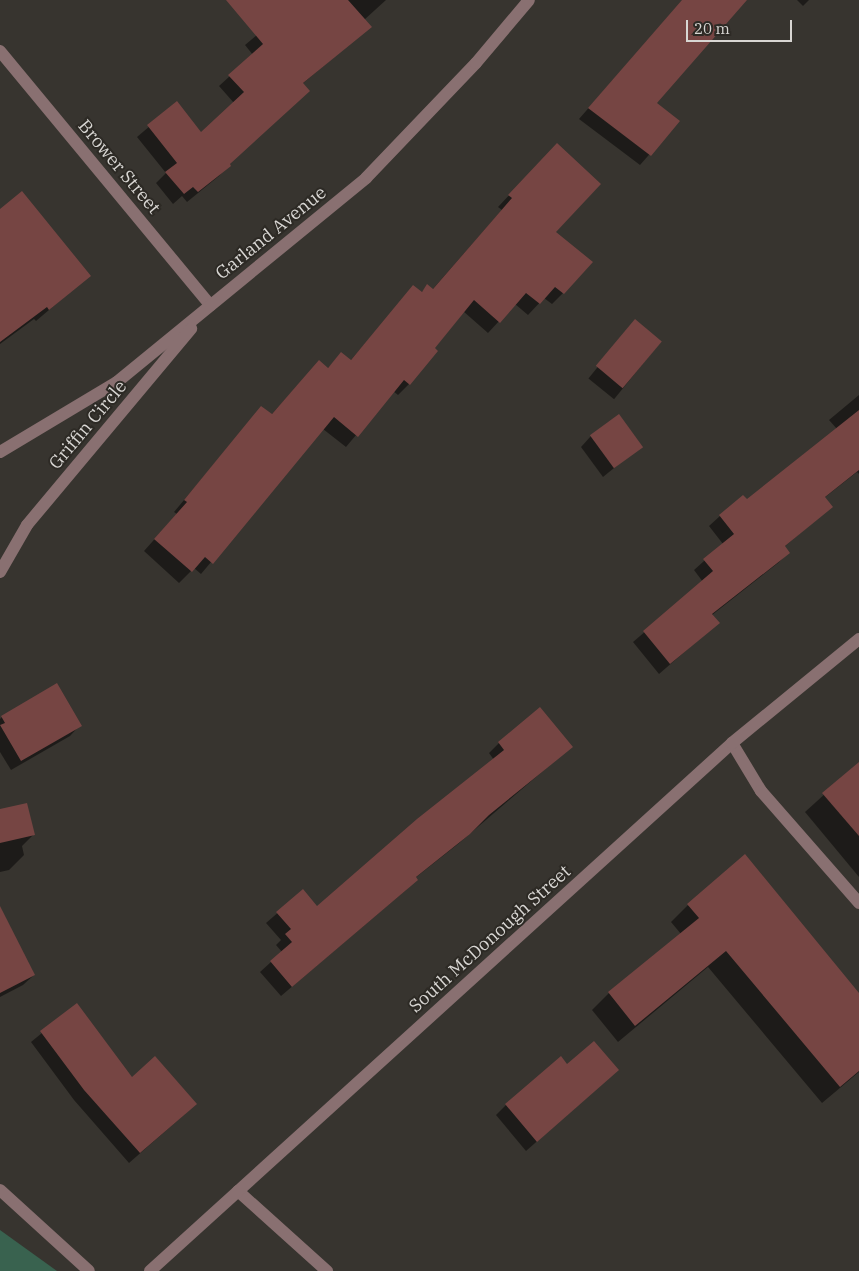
<!DOCTYPE html>
<html>
<head>
<meta charset="utf-8">
<style>
	body { margin:0 }
	#map { position:relative; width:859px; height:1271px; overflow:hidden; background:#37342f; font-family:"IBM Plex Serif",serif }
	div>[style] { position:absolute }
	.green>* { inset:0; background:#39624f }
	.shadow>* { inset:0; background:#0007; transform-origin:0 0 }
	.building>* { inset:0; background:#764543; transform-origin:0 0 }
	.minor>* { height:12px; margin:-6px; padding:0 6px; transform-origin:6px; border-radius:6px; background:#897071 }
	span { translate:-50% -50%; white-space:nowrap; text-align:center; line-height:1.15; -webkit-text-stroke:4px #2d2a25; paint-order:stroke }
	.street-label { font-size:18px; color:#d8d6d3 }
	.scale { position:absolute; left:686px; top:20px; width:106px; height:22px; box-sizing:border-box; border:2px solid #d8d6d3; border-top:0; padding-left:6px; font-size:15px; line-height:18px; white-space:nowrap; color:#d8d6d3; -webkit-text-stroke:4px #2d2a25; paint-order:stroke }
</style>
</head>
<body>
<div id="map">
	<div class="green">
		<div style="clip-path:polygon(0 1230px,57px 1271px,0 1271px)"></div>
	</div>
	<div class="shadow">
		<div style="clip-path:polygon(299px 0,386px 0,364px 20px,370px 27px,302px 84px,219px 176px,187px 202px,182px 196px,173px 204px,156px 183px,166px 173px,137px 137px,177px 103px,201px 134px,234px 103px,219px 86px,253px 55px,245px 45px)"></div>
		<div style="clip-path:polygon(683px 0,745px 0,656px 103px,678px 122px,640px 165px,579px 119px)"></div>
		<div style="clip-path:polygon(797px 0,809px 0,803px 6px)"></div>
		<div style="clip-path:polygon(546px 156px,563px 293px,552px 304px,544px 298px,528px 315px,515px 304px,488px 333px,463px 311px,433px 348px,409px 384px,398px 395px,393px 391px,346px 447px,323px 429px,201px 574px,194px 568px,179px 583px,144px 551px,177px 514px,174px 512px,261px 408px,271px 415px,319px 362px,327px 369px,341px 354px,350px 361px,414px 287px,421px 293px,428px 286px,432px 290px,502px 210px,498px 207px)"></div>
		<div style="clip-path:polygon(0 210px,89px 276px,36px 321px,34px 319px,0 344px)"></div>
		<div style="left:635px;top:321px;width:33px;height:74px;rotate:39deg"></div>
		<div style="clip-path:polygon(859px 395px,859px 474px,857px 472px,824px 498px,831px 507px,784px 547px,788px 553px,778px 563px,712px 615px,718px 623px,659px 674px,633px 642px,703px 582px,694px 570px,723px 544px,709px 526px,720px 516px,746px 501px,837px 429px,829px 420px)"></div>
		<div style="clip-path:polygon(591px 436px,641px 446px,603px 477px,581px 447px)"></div>
		<div style="clip-path:polygon(2px 717px,80px 725px,70px 736px,11px 770px,0 752px,0 719px)"></div>
		<div style="clip-path:polygon(499px 743px,571px 747px,458px 844px,415px 878px,406px 890px,281px 996px,260px 972px,282px 952px,276px 945px,281px 940px,266px 923px,303px 891px,317px 908px,494px 760px,489px 753px)"></div>
		<div style="clip-path:polygon(859px 763px,859px 877px,805px 812px)"></div>
		<div style="clip-path:polygon(0 811px,34px 834px,22px 846px,24px 855px,9px 870px,0 872px)"></div>
		<div style="clip-path:polygon(688px 905px,859px 995px,859px 1072px,822px 1103px,708px 967px,618px 1042px,592px 1010px,609px 993px,681px 934px,671px 922px)"></div>
		<div style="clip-path:polygon(0 923px,34px 975px,23px 985px,0 997px)"></div>
		<div style="clip-path:polygon(76px 1005px,132px 1078px,185px 1114px,129px 1163px,74px 1100px,31px 1042px)"></div>
		<div style="clip-path:polygon(567px 1066px,618px 1070px,526px 1151px,496px 1115px,506px 1105px)"></div>
	</div>
	<div class="building">
		<div style="clip-path:polygon(226px 0,348px 0,372px 27px,303px 83px,310px 91px,230px 164px,231px 166px,198px 192px,193px 187px,184px 194px,165px 172px,177px 163px,147px 125px,177px 101px,201px 132px,244px 92px,228px 75px,263px 44px)"></div>
		<div style="clip-path:polygon(682px 0,747px 0,657px 103px,680px 121px,651px 156px,588px 108px)"></div>
		<div style="clip-path:polygon(557px 143px,601px 184px,556px 232px,593px 262px,564px 294px,555px 287px,540px 304px,526px 293px,500px 323px,474px 300px,435px 348px,438px 351px,410px 385px,404px 380px,358px 437px,334px 417px,213px 564px,205px 557px,192px 572px,154px 539px,187px 502px,184px 500px,261px 406px,272px 414px,319px 360px,328px 368px,341px 352px,351px 360px,413px 285px,422px 292px,427px 284px,433px 289px,512px 198px,508px 195px)"></div>
		<div style="clip-path:polygon(22px 191px,91px 276px,49px 310px,47px 307px,0 342px,0 209px)"></div>
		<div style="left:635px;top:319px;width:35px;height:61px;rotate:40deg"></div>
		<div style="clip-path:polygon(859px 410px,859px 470px,825px 497px,833px 507px,785px 546px,790px 553px,712px 614px,720px 623px,670px 664px,643px 631px,713px 571px,703px 559px,734px 534px,719px 515px,743px 495px,747px 499px)"></div>
		<div style="left:619px;top:414px;width:41px;height:36px;rotate:54deg"></div>
		<div style="clip-path:polygon(57px 683px,82px 726px,21px 761px,0 725px,5px 723px,1px 716px)"></div>
		<div style="clip-path:polygon(540px 707px,573px 747px,489px 815px,470px 834px,416px 877px,418px 880px,292px 987px,270px 961px,292px 942px,285px 934px,291px 929px,276px 912px,303px 889px,317px 906px,417px 819px,504px 750px,498px 742px)"></div>
		<div style="clip-path:polygon(859px 762px,859px 836px,822px 793px)"></div>
		<div style="clip-path:polygon(27px 803px,35px 835px,0 843px,0 809px)"></div>
		<div style="clip-path:polygon(745px 854px,859px 993px,859px 1071px,840px 1087px,726px 951px,635px 1026px,608px 992px,699px 918px,687px 904px)"></div>
		<div style="clip-path:polygon(0 906px,35px 975px,0 993px)"></div>
		<div style="clip-path:polygon(77px 1003px,132px 1077px,155px 1056px,197px 1104px,140px 1153px,84px 1090px,40px 1031px)"></div>
		<div style="clip-path:polygon(594px 1041px,619px 1070px,537px 1142px,505px 1104px,561px 1056px,567px 1064px)"></div>
	</div>
	<div class="minor">
		<div style="left:0;top:51px;width:330px;rotate:50.4deg"></div>
		<div style="left:0;top:452px;width:136px;rotate:-30.9deg"></div>
		<div style="left:117px;top:382px;width:322px;rotate:-39.3deg"></div>
		<div style="left:366px;top:178px;width:159px;rotate:-46.3deg"></div>
		<div style="left:476px;top:63px;width:82px;rotate:-49.9deg"></div>
		<div style="left:0;top:572px;width:54px;rotate:-60.1deg"></div>
		<div style="left:27px;top:525px;width:256px;rotate:-50.1deg"></div>
		<div style="left:732px;top:743px;width:56px;rotate:58.9deg"></div>
		<div style="left:761px;top:791px;width:149px;rotate:48.8deg"></div>
		<div style="left:0;top:1190px;width:120px;rotate:42.3deg"></div>
		<div style="left:238px;top:1191px;width:120px;rotate:42deg"></div>
		<div style="left:150px;top:1271px;width:786px;rotate:-42.21deg"></div>
		<div style="left:732px;top:743px;width:164px;rotate:-39.3deg"></div>
	</div>
	<div class="street-label">
		<span style="left:119px;top:167px;rotate:50deg">Brower Street</span>
		<span style="left:271px;top:233px;rotate:-39deg">Garland Avenue</span>
		<span style="left:88px;top:425px;rotate:-50deg">Griffin Circle</span>
		<span style="left:490px;top:939px;rotate:-42deg">South McDonough Street</span>
	</div>
	<div class="scale">20 m</div>
</div>
</body>
</html>
